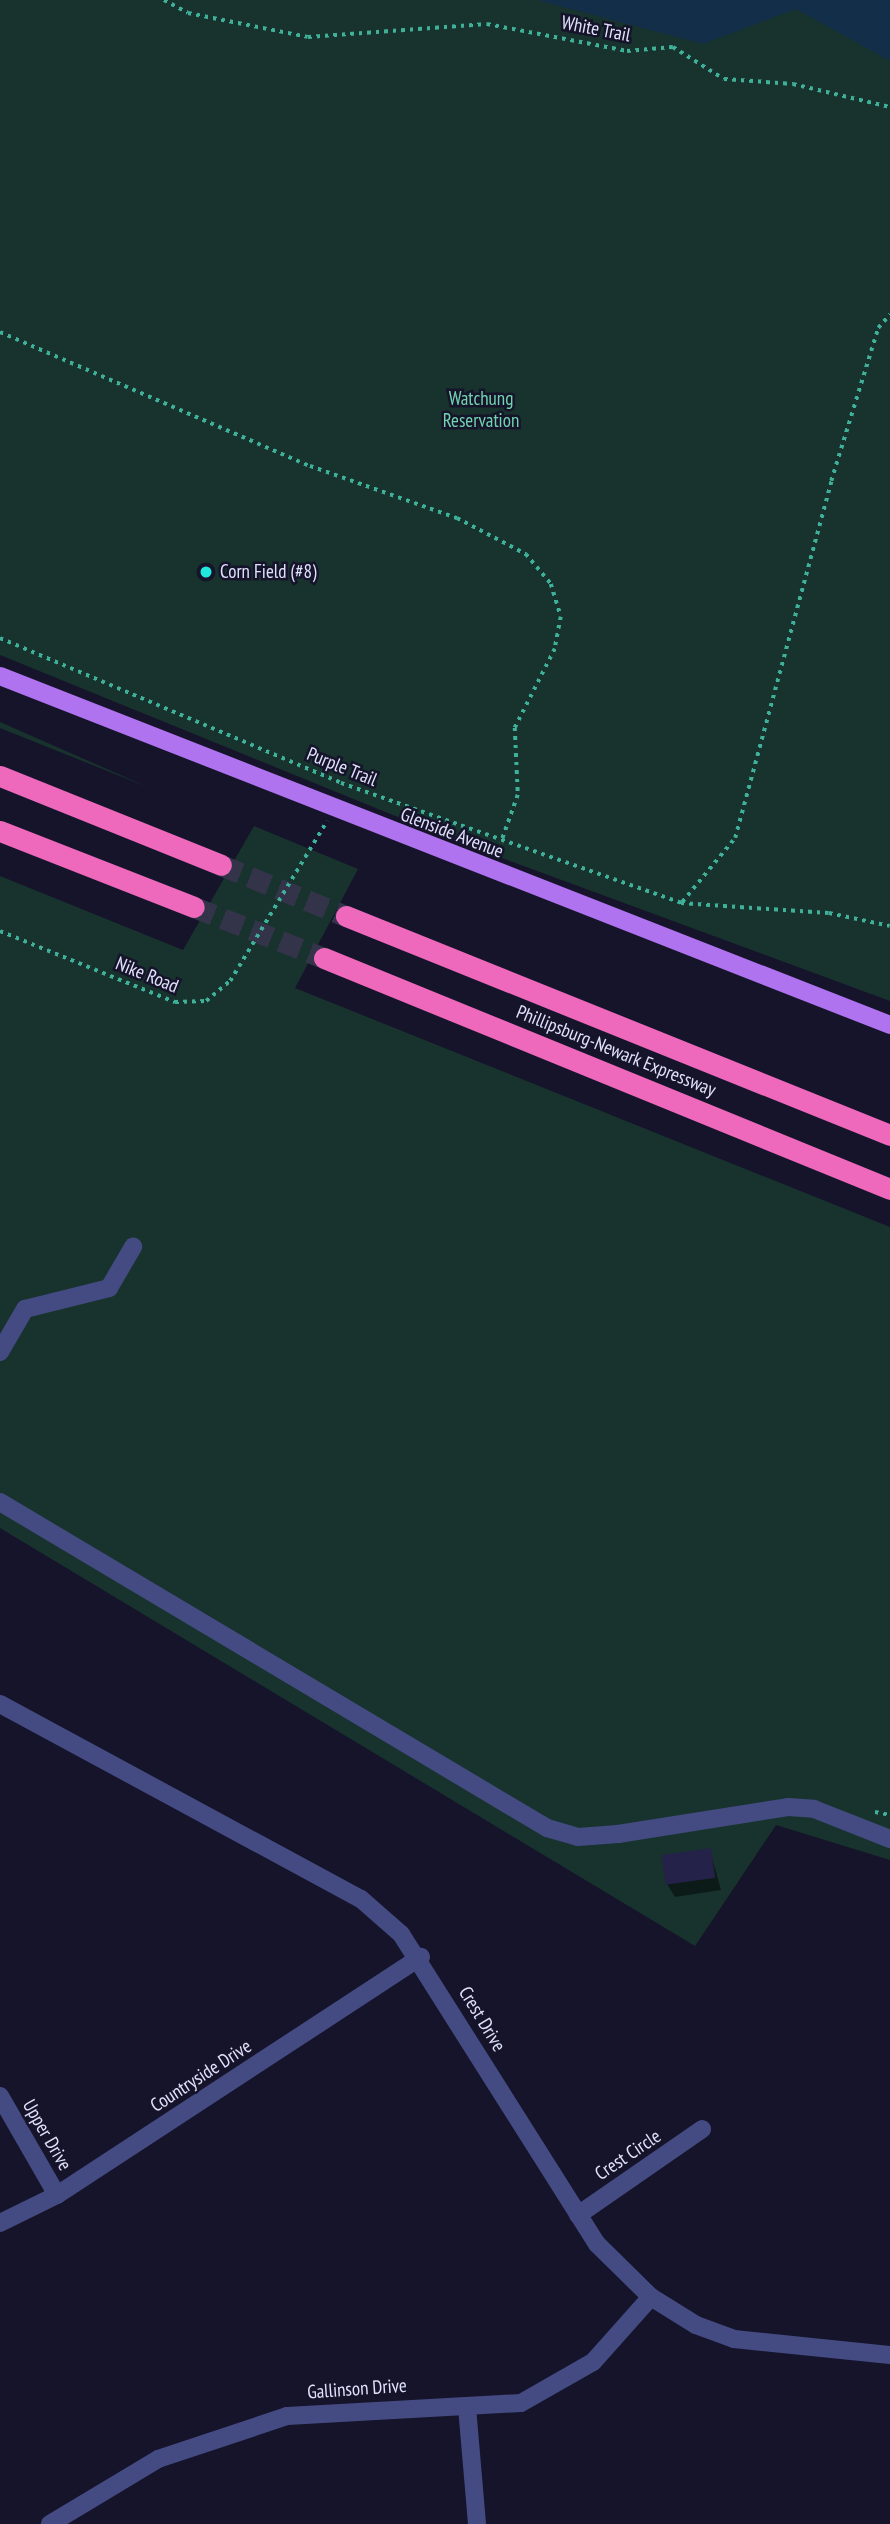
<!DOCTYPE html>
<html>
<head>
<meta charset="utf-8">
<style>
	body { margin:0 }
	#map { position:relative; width:890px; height:2524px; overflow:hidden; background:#15142a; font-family:"PT Sans Narrow",sans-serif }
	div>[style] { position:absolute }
	.green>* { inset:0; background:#18332e }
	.water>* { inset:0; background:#132e48 }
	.shadow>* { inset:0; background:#0007 }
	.building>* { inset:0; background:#252249; transform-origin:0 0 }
	.highway-tunnel>* { height:21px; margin-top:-10.5px; transform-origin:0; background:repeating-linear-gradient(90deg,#33334a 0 21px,transparent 0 31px) }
	.path>* { height:3.5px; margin-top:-1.75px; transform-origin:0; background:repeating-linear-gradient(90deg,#3fb19a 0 3.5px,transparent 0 8.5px) }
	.minor>* { height:18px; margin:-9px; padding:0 9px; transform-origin:9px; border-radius:9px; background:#444b83 }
	.major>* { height:18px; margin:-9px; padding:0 9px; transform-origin:9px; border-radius:9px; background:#b073f0 }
	.highway>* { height:21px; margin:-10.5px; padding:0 10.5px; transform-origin:10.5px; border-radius:10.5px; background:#ee68bb }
	.dots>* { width:19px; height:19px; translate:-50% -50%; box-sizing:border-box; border:4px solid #15142a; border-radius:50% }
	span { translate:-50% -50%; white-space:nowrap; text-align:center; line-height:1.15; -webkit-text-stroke:5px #15142a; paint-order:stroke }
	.street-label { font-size:19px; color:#e0e1fc }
	.park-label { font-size:19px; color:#72d5af }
	.poi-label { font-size:19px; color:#e0e1fc }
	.left { translate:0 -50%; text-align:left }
</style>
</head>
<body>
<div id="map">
	<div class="green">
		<div style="clip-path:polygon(0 0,890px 0,890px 1001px,469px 846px,0 655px)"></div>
		<div style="clip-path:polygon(0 722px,150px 788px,0 728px)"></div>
		<div style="clip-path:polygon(254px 826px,358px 869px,295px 988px,890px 1227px,890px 1860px,776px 1825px,695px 1946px,0 1528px,0 876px,183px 950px)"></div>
	</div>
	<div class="water">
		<div style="clip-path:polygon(537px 0,890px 0,890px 61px,796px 9px,703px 44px)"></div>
	</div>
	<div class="shadow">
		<div style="clip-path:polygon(710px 1850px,721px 1890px,675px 1897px,667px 1884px)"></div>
	</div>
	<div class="building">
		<div style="left:711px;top:1848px;width:30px;height:50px;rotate:82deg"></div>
	</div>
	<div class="highway-tunnel">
		<div style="left:221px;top:865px;width:135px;rotate:22.2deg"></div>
		<div style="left:194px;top:907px;width:140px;rotate:21.4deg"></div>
	</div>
	<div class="path">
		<div style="left:164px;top:0;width:27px;rotate:28deg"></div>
		<div style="left:188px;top:13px;width:122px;rotate:11.3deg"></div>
		<div style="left:308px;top:37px;width:179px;rotate:-4.2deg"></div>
		<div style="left:487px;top:24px;width:143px;rotate:10.9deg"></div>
		<div style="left:627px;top:51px;width:46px;rotate:-5deg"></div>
		<div style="left:673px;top:47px;width:60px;rotate:32.1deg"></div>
		<div style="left:724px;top:79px;width:69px;rotate:4.1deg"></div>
		<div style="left:793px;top:84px;width:100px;rotate:13.3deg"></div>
		<div style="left:0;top:332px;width:338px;rotate:23.4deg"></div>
		<div style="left:310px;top:466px;width:156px;rotate:19.5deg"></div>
		<div style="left:457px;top:518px;width:78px;rotate:27.6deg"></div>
		<div style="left:526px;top:554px;width:39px;rotate:50deg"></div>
		<div style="left:551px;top:584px;width:34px;rotate:73deg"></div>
		<div style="left:561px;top:617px;width:33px;rotate:101deg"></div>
		<div style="left:555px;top:649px;width:89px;rotate:116.9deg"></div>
		<div style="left:515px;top:728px;width:67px;rotate:87.4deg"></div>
		<div style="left:518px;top:795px;width:51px;rotate:109.5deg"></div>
		<div style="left:0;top:638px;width:371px;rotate:23deg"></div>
		<div style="left:341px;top:783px;width:361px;rotate:19.4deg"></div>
		<div style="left:681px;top:903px;width:148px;rotate:3.9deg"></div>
		<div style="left:829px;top:913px;width:62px;rotate:12deg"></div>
		<div style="left:682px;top:902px;width:83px;rotate:-50.4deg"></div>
		<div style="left:735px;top:838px;width:370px;rotate:-74.9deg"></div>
		<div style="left:831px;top:481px;width:160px;rotate:-72.9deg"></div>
		<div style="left:878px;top:328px;width:18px;rotate:-49deg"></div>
		<div style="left:0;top:931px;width:189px;rotate:22.1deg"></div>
		<div style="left:175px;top:1002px;width:31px;rotate:-2deg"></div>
		<div style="left:206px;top:1001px;width:31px;rotate:-40deg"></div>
		<div style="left:230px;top:981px;width:187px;rotate:-58.8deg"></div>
		<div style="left:875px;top:1812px;width:15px;rotate:11deg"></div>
	</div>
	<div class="minor">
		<div style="left:0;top:1352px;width:50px;rotate:-59.8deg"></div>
		<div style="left:25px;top:1309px;width:87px;rotate:-14deg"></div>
		<div style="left:109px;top:1288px;width:48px;rotate:-59.7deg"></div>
		<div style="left:0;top:1502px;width:637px;rotate:30.79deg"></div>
		<div style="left:547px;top:1828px;width:32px;rotate:16deg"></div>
		<div style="left:578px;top:1837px;width:40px;rotate:-4.3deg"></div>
		<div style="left:618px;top:1834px;width:172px;rotate:-9deg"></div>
		<div style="left:788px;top:1807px;width:26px;rotate:4deg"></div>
		<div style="left:814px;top:1809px;width:82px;rotate:21.5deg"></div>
		<div style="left:0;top:1704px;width:410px;rotate:28.4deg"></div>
		<div style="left:361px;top:1899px;width:53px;rotate:41.2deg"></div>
		<div style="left:401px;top:1934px;width:367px;rotate:57.7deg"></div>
		<div style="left:597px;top:2244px;width:76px;rotate:44.5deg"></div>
		<div style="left:651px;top:2297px;width:53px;rotate:31.9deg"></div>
		<div style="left:696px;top:2325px;width:40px;rotate:20.2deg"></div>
		<div style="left:734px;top:2339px;width:157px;rotate:5.9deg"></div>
		<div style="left:0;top:2096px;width:114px;rotate:60.1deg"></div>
		<div style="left:578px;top:2215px;width:151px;rotate:-34.7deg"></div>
		<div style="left:0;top:2223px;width:64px;rotate:-26.2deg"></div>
		<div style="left:57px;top:2195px;width:435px;rotate:-33.2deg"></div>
		<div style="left:467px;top:2407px;width:117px;rotate:85.1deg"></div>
		<div style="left:50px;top:2524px;width:126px;rotate:-31deg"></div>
		<div style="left:158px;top:2459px;width:136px;rotate:-18.4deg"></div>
		<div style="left:287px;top:2416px;width:234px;rotate:-3.2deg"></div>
		<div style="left:521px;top:2403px;width:83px;rotate:-29.7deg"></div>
		<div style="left:593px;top:2362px;width:87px;rotate:-48.3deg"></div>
	</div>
	<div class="major">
		<div style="left:0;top:676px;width:956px;rotate:21.41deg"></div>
	</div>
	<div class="highway">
		<div style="left:0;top:776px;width:238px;rotate:21.9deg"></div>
		<div style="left:0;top:831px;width:208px;rotate:21.4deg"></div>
		<div style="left:346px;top:916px;width:586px;rotate:21.93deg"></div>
		<div style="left:324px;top:958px;width:611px;rotate:22.2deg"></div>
	</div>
	<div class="dots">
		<div style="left:206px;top:572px;background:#21e7df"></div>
	</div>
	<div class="street-label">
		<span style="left:596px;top:29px;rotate:11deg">White Trail</span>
		<span style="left:342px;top:767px;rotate:22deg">Purple Trail</span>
		<span style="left:452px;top:833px;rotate:21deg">Glenside Avenue</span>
		<span style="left:147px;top:975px;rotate:22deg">Nike Road</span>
		<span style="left:616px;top:1051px;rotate:22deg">Phillipsburg-Newark Expressway</span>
		<span style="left:482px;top:2019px;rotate:59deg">Crest Drive</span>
		<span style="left:201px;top:2076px;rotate:-33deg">Countryside Drive</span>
		<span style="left:47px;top:2135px;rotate:60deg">Upper Drive</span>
		<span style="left:628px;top:2155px;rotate:-34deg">Crest Circle</span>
		<span style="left:357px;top:2389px;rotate:-4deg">Gallinson Drive</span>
	</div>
	<div class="park-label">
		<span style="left:481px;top:410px">Watchung<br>Reservation</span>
	</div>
	<div class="poi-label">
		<span class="left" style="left:220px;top:572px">Corn Field (#8)</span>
	</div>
</div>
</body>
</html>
